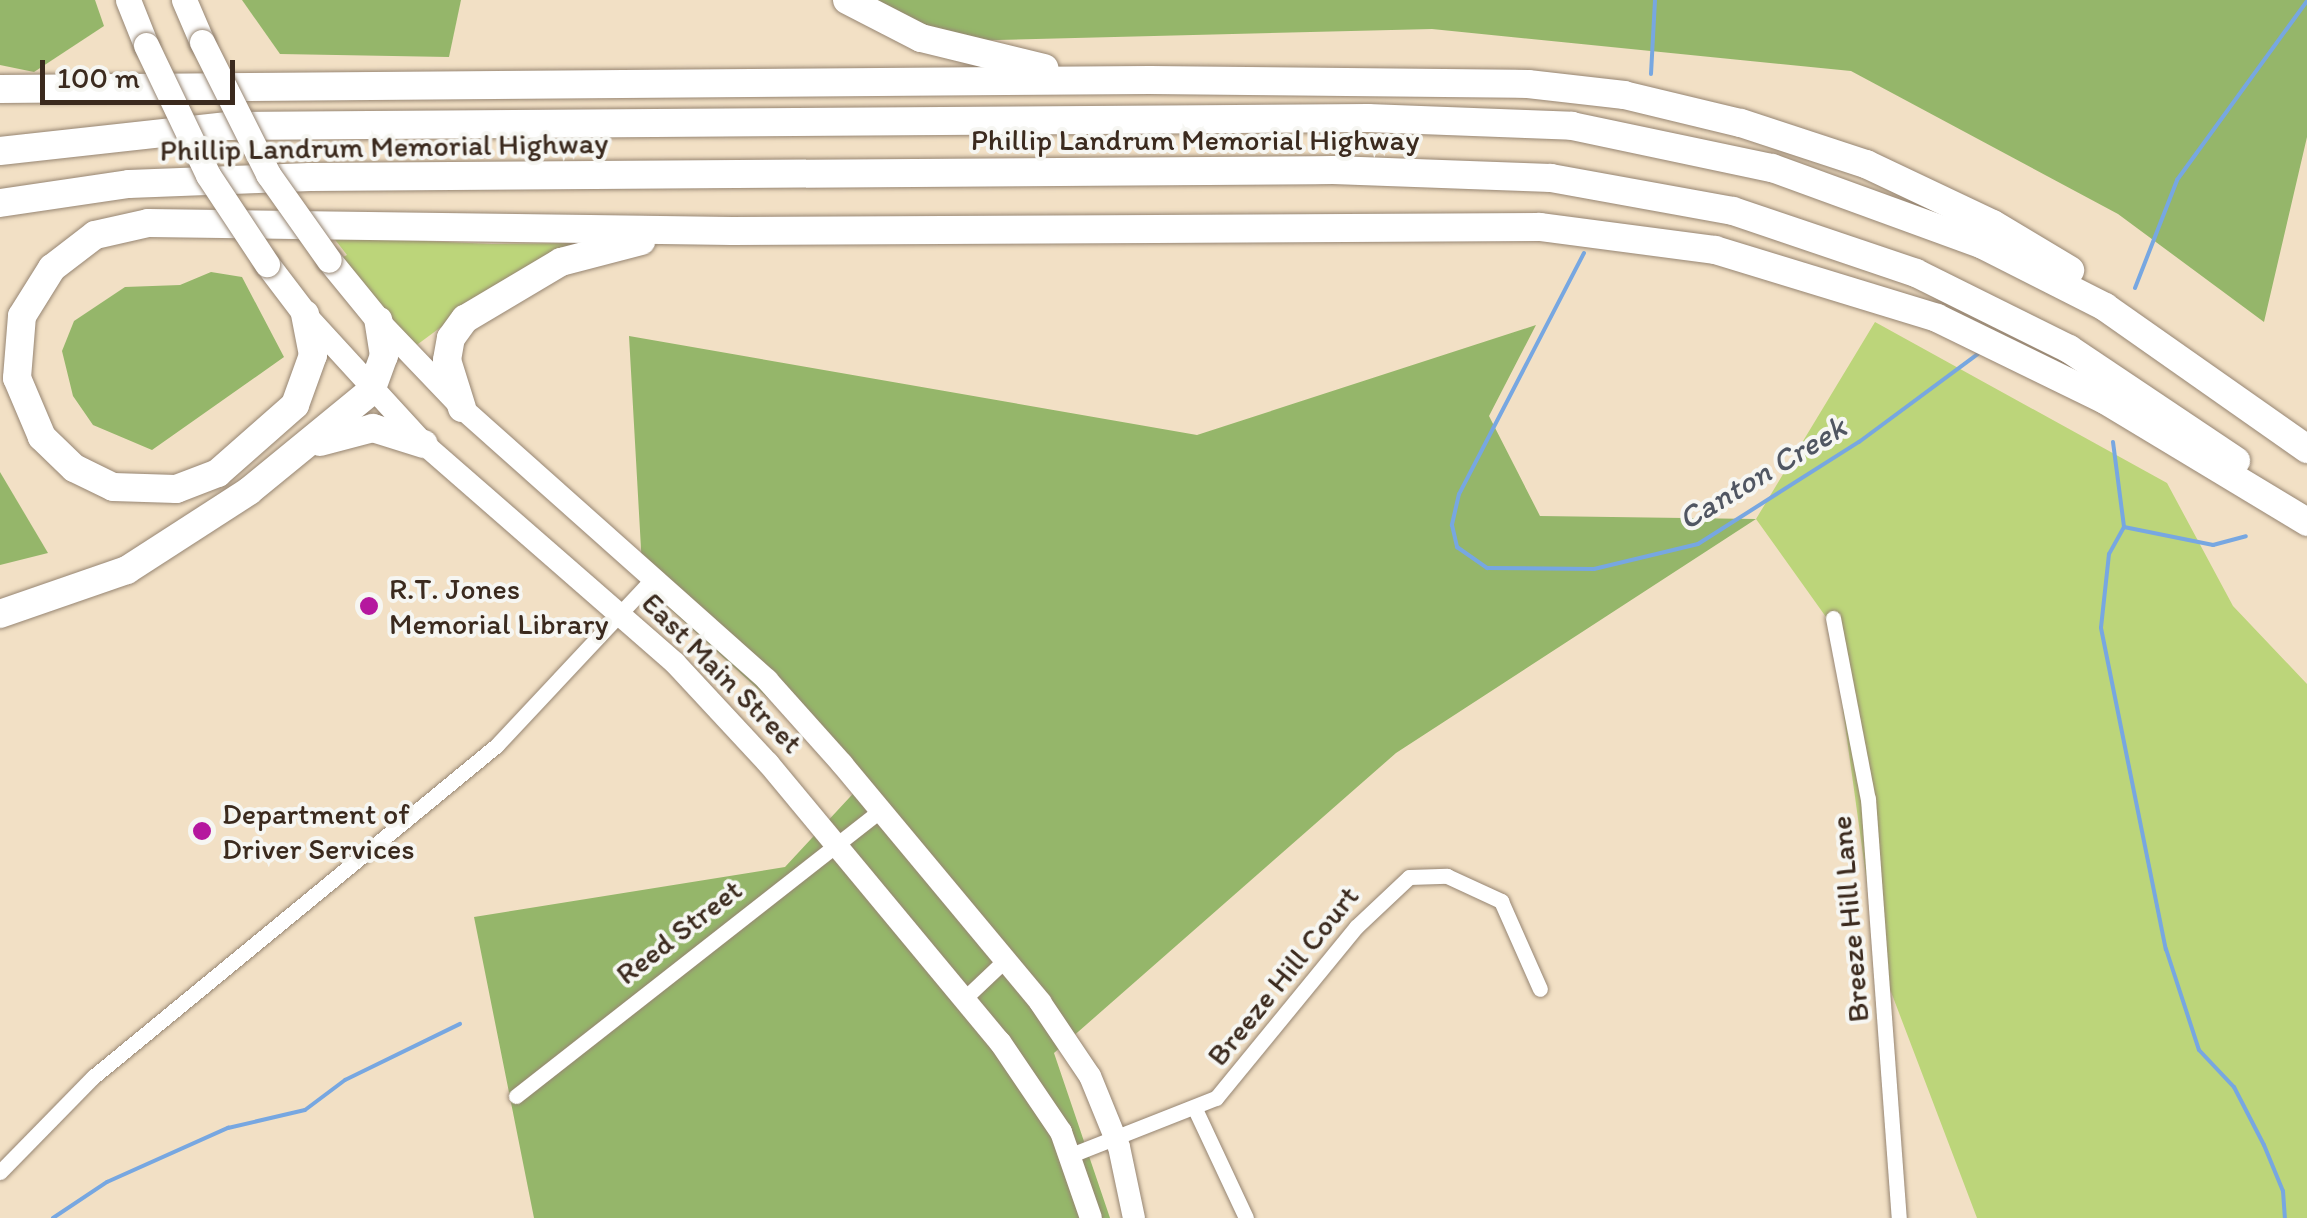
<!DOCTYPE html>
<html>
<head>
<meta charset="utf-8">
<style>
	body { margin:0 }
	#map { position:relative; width:2307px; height:1218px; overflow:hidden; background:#f2e0c5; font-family:Itim,sans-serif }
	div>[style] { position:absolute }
	.green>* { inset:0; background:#bcd57a }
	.forest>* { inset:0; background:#95b66a }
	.stream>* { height:4px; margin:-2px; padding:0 2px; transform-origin:2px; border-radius:2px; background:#77a7e1 }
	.roads { filter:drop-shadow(0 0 2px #968572) drop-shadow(0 0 2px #968572) }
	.minor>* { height:15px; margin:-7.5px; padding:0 7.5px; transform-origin:7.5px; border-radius:7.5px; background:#fff }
	.secondary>* { height:22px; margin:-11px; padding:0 11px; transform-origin:11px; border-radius:11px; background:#fff }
	.primary>* { height:25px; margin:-12.5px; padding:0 12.5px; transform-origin:12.5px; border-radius:12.5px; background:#fff }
	.motorway>* { height:28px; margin:-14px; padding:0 14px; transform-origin:14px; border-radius:14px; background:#fff }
	.bridges { filter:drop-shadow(0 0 2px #968572) drop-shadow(0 0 2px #968572) }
	.primary-bridge>* { height:25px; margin:-12.5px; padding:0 12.5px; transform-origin:12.5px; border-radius:12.5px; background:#fff }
	.dots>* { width:28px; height:28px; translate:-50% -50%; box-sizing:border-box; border:5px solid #f6f6f2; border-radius:50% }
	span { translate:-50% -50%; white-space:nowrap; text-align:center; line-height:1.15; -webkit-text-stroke:8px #f6f6f2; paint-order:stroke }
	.street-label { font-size:30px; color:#3b2a1e }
	.poi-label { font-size:30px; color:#3b2a1e }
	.left { translate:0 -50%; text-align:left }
	.water-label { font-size:32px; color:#505662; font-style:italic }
	.scale { position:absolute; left:40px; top:60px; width:195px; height:45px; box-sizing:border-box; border:5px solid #3b2a1e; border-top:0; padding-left:12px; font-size:30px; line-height:35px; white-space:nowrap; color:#3b2a1e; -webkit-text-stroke:8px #f6f6f2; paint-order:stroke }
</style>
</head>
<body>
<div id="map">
	<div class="green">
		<div style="clip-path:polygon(333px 237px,492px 244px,592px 243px,510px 276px,414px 347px,341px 258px,347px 255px)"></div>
		<div style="clip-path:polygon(1875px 322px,2167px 483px,2233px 606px,2307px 684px,2307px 1218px,1977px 1218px,1877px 955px,1831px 624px,1756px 519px)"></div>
	</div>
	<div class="forest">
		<div style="clip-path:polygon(0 0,95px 0,104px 26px,34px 72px,0 65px)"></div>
		<div style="clip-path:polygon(242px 0,461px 0,449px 57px,280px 54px)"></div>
		<div style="clip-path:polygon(861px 0,2307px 0,2307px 137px,2264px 322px,2118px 214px,1851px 71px,1432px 29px,917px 42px)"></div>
		<div style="clip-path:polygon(211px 272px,242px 277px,284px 357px,152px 450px,93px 425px,73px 396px,62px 351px,74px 321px,125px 287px,180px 285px)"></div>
		<div style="clip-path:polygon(1536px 325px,1489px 416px,1540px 516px,1756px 519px,1396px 753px,1054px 1053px,1110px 1218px,534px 1218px,474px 917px,785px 867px,862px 784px,643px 584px,629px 336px,1197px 435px)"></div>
		<div style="clip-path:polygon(0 472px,48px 553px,0 565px)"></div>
	</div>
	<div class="stream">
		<div style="left:1651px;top:74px;width:74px;rotate:-86.9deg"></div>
		<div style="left:1584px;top:253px;width:271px;rotate:117.4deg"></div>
		<div style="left:1459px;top:494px;width:32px;rotate:103deg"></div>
		<div style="left:1452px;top:525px;width:23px;rotate:77deg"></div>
		<div style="left:1457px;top:547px;width:37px;rotate:35deg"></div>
		<div style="left:1487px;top:568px;width:107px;rotate:0.5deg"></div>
		<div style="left:1594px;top:569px;width:107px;rotate:-13.5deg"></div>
		<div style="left:1698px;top:544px;width:191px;rotate:-32.4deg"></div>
		<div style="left:1859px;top:442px;width:148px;rotate:-36.5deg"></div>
		<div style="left:2135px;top:288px;width:116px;rotate:-68.7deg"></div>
		<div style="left:2177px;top:180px;width:221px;rotate:-54deg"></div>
		<div style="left:2113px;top:442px;width:86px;rotate:82.6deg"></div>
		<div style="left:2124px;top:527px;width:31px;rotate:119deg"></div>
		<div style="left:2109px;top:554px;width:74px;rotate:96.2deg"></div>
		<div style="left:2101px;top:628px;width:328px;rotate:78.6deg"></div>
		<div style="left:2166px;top:949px;width:106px;rotate:71.9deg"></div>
		<div style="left:2199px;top:1050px;width:51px;rotate:46.6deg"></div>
		<div style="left:2234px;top:1087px;width:65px;rotate:62.7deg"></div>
		<div style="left:2264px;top:1145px;width:50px;rotate:67.6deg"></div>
		<div style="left:2283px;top:1191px;width:27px;rotate:86deg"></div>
		<div style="left:2124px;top:527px;width:91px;rotate:11.4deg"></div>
		<div style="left:2213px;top:545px;width:34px;rotate:-15deg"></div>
		<div style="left:53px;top:1218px;width:65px;rotate:-33.7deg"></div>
		<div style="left:107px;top:1182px;width:133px;rotate:-24.1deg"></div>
		<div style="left:228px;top:1128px;width:79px;rotate:-13.2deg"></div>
		<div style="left:305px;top:1110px;width:50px;rotate:-36.9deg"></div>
		<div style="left:345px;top:1080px;width:128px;rotate:-26deg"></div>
	</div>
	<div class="roads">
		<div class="minor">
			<div style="left:1833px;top:618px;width:184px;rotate:79.1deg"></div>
			<div style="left:1868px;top:799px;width:420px;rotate:85.8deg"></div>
			<div style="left:964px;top:999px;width:54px;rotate:-43.5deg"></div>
			<div style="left:516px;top:1096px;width:460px;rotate:-38.1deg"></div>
			<div style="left:1195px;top:1109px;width:120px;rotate:64.9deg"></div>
			<div style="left:1071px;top:1155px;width:156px;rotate:-21.5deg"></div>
			<div style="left:1216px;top:1098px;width:221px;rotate:-50.7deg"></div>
			<div style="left:1356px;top:927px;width:73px;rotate:-43.3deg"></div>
			<div style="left:1409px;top:877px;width:38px;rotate:-2deg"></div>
			<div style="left:1447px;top:876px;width:60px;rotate:24.8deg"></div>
			<div style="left:1501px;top:901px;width:96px;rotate:66.1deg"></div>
			<div style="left:0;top:1172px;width:133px;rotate:-45.6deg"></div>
			<div style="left:93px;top:1077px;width:523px;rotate:-39.41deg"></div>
			<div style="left:497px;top:745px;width:230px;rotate:-46.9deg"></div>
		</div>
		<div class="secondary">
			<div style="left:305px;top:314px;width:176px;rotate:47.5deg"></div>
			<div style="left:424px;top:444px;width:333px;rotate:41.1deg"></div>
			<div style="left:675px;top:663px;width:137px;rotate:47.1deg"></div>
			<div style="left:768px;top:763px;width:363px;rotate:50.3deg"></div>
			<div style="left:1000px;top:1042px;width:109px;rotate:55.9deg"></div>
			<div style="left:1061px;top:1132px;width:91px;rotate:70.8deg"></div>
			<div style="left:378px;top:320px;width:122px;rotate:46.3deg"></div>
			<div style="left:462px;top:408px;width:409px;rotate:41.7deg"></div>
			<div style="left:767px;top:680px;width:113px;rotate:48.2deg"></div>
			<div style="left:842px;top:764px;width:310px;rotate:50.2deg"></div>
			<div style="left:1040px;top:1002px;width:89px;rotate:56deg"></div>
			<div style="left:1090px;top:1076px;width:77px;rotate:67.8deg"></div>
			<div style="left:1119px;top:1147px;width:73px;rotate:78.1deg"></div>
		</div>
		<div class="primary">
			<div style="left:128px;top:0;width:48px;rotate:68.2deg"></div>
			<div style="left:184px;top:0;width:46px;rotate:66.8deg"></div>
			<div style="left:329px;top:260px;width:77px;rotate:50.8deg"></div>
			<div style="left:267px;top:264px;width:63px;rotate:52.8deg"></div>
		</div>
		<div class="motorway">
			<div style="left:847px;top:0;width:83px;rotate:27.2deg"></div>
			<div style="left:921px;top:38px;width:127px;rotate:13.7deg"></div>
			<div style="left:0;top:89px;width:1150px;rotate:-0.45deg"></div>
			<div style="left:1150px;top:80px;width:378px;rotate:0.6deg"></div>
			<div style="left:1528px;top:84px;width:97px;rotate:6.5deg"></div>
			<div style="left:1624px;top:95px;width:120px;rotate:13.5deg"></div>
			<div style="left:1741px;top:123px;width:132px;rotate:18.2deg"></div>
			<div style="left:1866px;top:164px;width:140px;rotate:25.3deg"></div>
			<div style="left:1993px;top:224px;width:90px;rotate:30.9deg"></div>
			<div style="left:0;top:151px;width:229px;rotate:-6.3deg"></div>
			<div style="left:228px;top:126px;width:1140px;rotate:-0.4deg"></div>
			<div style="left:1368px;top:118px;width:204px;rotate:2.2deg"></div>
			<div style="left:1572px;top:126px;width:204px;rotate:11.9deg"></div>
			<div style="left:1772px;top:168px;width:225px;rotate:20deg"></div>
			<div style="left:1983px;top:245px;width:137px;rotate:26.9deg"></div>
			<div style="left:2105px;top:307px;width:247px;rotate:35.1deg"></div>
			<div style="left:0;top:203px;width:130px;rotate:-8.4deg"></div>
			<div style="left:129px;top:184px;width:181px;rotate:-2.2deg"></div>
			<div style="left:310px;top:177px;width:1023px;rotate:-0.39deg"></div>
			<div style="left:1333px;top:170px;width:218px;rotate:2.1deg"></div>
			<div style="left:1551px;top:178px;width:185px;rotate:10.3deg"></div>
			<div style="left:1733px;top:211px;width:193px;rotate:18.7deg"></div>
			<div style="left:1916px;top:273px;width:171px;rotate:26.4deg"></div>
			<div style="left:2069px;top:349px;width:201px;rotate:33.8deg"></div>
			<div style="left:305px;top:314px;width:42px;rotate:79deg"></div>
			<div style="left:313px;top:355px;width:53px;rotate:109.8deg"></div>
			<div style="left:295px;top:405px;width:103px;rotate:138.6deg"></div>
			<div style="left:218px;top:473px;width:45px;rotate:159.1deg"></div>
			<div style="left:176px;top:489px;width:63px;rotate:-178.2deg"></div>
			<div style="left:113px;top:487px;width:43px;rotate:-154deg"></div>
			<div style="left:74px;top:468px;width:45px;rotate:-135.9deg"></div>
			<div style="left:42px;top:437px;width:64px;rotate:-113deg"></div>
			<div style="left:17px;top:378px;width:62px;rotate:-85.4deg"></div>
			<div style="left:22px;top:316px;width:57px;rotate:-58deg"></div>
			<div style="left:52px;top:268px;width:54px;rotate:-37.5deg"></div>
			<div style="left:95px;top:235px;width:54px;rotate:-12.8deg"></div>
			<div style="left:148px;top:223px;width:584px;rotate:0.78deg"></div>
			<div style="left:732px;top:231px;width:808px;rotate:-0.28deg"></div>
			<div style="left:1540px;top:227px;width:177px;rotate:7.5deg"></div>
			<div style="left:1715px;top:250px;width:232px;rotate:17deg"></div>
			<div style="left:1937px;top:318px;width:187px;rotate:26deg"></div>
			<div style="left:2105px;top:400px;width:236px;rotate:31.1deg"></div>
			<div style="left:462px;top:408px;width:50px;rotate:-107.4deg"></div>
			<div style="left:447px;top:360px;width:22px;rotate:-80deg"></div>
			<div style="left:451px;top:338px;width:24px;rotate:-54deg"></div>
			<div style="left:465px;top:319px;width:112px;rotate:-30.7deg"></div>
			<div style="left:561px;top:262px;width:83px;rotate:-14.7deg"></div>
			<div style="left:320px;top:442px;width:55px;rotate:-14.8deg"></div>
			<div style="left:373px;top:428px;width:53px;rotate:17.4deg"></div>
			<div style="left:0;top:614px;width:134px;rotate:-19.1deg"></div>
			<div style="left:127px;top:570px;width:145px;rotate:-32.9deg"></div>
			<div style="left:249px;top:491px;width:158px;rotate:-39.3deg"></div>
			<div style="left:371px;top:391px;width:37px;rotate:-70deg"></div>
			<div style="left:384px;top:356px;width:36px;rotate:-99deg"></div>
		</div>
	</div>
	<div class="bridges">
		<div class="primary-bridge">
			<div style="left:202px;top:42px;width:148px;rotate:63.4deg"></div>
			<div style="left:268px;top:174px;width:105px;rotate:54.7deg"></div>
			<div style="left:146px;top:45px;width:144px;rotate:64.5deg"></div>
			<div style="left:208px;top:175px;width:107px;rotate:56.5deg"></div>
		</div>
	</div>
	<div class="dots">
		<div style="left:369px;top:606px;background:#b5179e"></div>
		<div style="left:202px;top:831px;background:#b5179e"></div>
	</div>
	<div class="street-label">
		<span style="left:1195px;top:140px">Phillip Landrum Memorial Highway</span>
		<span style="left:384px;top:147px;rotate:-1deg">Phillip Landrum Memorial Highway</span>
		<span style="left:722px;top:673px;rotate:45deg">East Main Street</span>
		<span style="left:1850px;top:919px;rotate:-95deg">Breeze Hill Lane</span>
		<span style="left:679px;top:932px;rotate:-38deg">Reed Street</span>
		<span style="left:1283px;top:976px;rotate:-51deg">Breeze Hill Court</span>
	</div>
	<div class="poi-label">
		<span class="left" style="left:389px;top:606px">R.T. Jones<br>Memorial Library</span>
		<span class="left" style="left:222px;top:831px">Department of<br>Driver Services</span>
	</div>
	<div class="water-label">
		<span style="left:1762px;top:473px;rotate:-31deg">Canton Creek</span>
	</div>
	<div class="scale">100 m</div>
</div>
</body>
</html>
